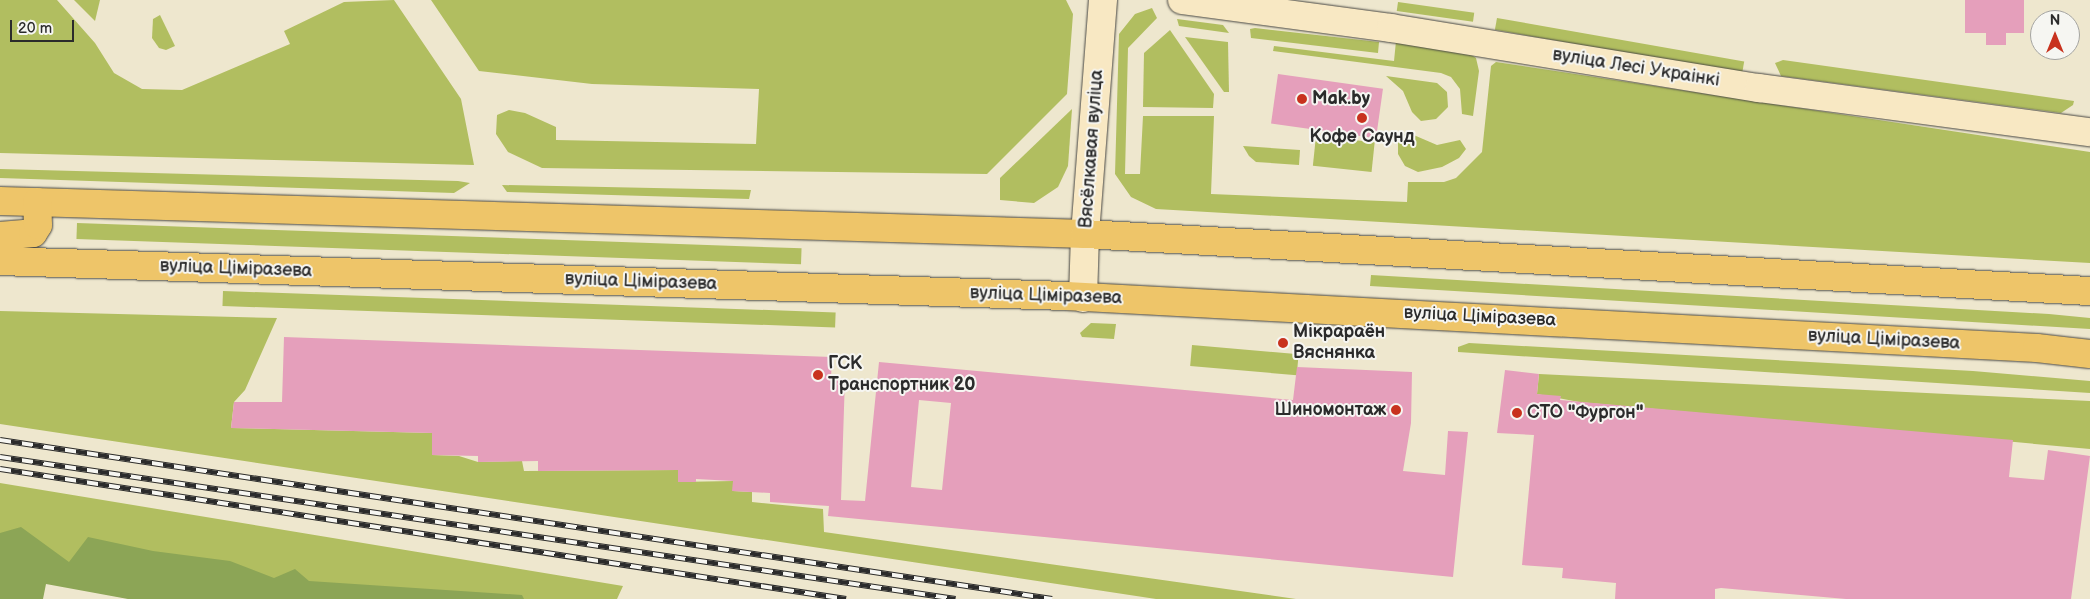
<!DOCTYPE html>
<meta charset="utf-8">
<style>
body{margin:0}
#map{position:relative;width:2090px;height:599px;overflow:hidden;background:#eee7ce;font-family:"Balsamiq Sans",sans-serif}
div>[style]{position:absolute}
[style*='--x']{left:calc(var(--x)*1px);top:calc(var(--y)*1px);width:calc(var(--w)*1px);rotate:calc(var(--a)*1deg)}
.green>*{inset:0;background:#b1be60;transform-origin:0 0}
.forest>*{inset:0;background:#8ca556}
.building>*{inset:0;background:#e59fbb;transform-origin:0 0}
.roads{filter:drop-shadow(0 0 1px #484743) drop-shadow(0 0 1px #484743)}
.secondary>*{height:28px;margin:-14px;padding:0 14px;transform-origin:14px;border-radius:14px;background:#f8e8c3}
.primary>*{height:28px;margin:-14px;padding:0 14px;transform-origin:14px;border-radius:14px;background:#eec569}
.rail>*{height:5.5px;margin-top:-2.75px;transform-origin:0;background:repeating-linear-gradient(90deg,#f6f6f2 0 11px,#2b2b2b 0 22px);box-sizing:border-box;border-block:1px solid #2b2b2b}
.dots>*{width:14px;height:14px;translate:-50% -50%;box-sizing:border-box;border:2px solid #f6f6f2;border-radius:50%}
span{translate:-50% -50%;white-space:nowrap;text-align:center;line-height:1.15;-webkit-text-stroke:4px #f6f6f2;paint-order:stroke}
.street-label{font-size:18px;color:#2b2b2b}
.poi-label{font-size:18px;color:#2b2b2b;font-weight:700}
.left{translate:0 -50%;text-align:left}
.right{translate:-100% -50%;text-align:right}
.north{position:absolute;left:2030px;top:10px;width:50px;height:50px;box-sizing:border-box;background:#f6f6f2;border:1px solid #a5a5a2;border-radius:50%;rotate:0deg;font-size:14px;font-weight:700;line-height:20px;text-align:center;color:#2b2b2b}
.north::after{content:'';display:block;margin:auto;width:18px;height:22px;background:#c8321e;clip-path:polygon(50% 0,100% 100%,50% 72%,0 100%)}
.scale{position:absolute;left:10px;top:20px;width:64px;height:22px;box-sizing:border-box;border:2px solid #2b2b2b;border-top:0;padding-left:6px;font-size:15px;line-height:18px;white-space:nowrap;color:#2b2b2b;-webkit-text-stroke:4px #f6f6f2;paint-order:stroke}
</style>
<div id="map">
<div class="green">
<div style="clip-path:polygon(0 0,57px 0,95px 43px,114px 73px,142px 89px,182px 90px,290px 44px,284px 31px,344px 2px,394px 0,461px 99px,474px 165px,0 153px)"></div>
<div style="clip-path:polygon(74px 0,100px 0,95px 21px)"></div>
<div style="clip-path:polygon(431px 0,1066px 0,1073px 14px,1067px 94px,987px 174px,542px 168px,508px 152px,496px 134px,497px 115px,509px 110px,525px 113px,556px 127px,556px 140px,756px 144px,759px 89px,592px 84px,479px 71px)"></div>
<div style="left:1398px;top:2px;width:77px;height:9px;rotate:8deg"></div>
<div style="clip-path:polygon(1152px 8px,1157px 18px,1128px 48px,1125px 174px,1140px 174px,1143px 116px,1214px 116px,1211px 194px,1407px 202px,1408px 182px,1444px 182px,1456px 178px,1482px 152px,1491px 66px,1496px 62px,2090px 152px,2090px 263px,1156px 209px,1131px 197px,1115px 174px,1119px 34px,1135px 14px)"></div>
<div style="clip-path:polygon(160px 15px,175px 46px,166px 50px,159px 48px,152px 38px,153px 19px)"></div>
<div style="left:1497px;top:18px;width:251px;height:12px;rotate:10deg"></div>
<div style="clip-path:polygon(1177px 19px,1223px 25px,1229px 33px,1179px 26px)"></div>
<div style="clip-path:polygon(1255px 28px,1379px 42px,1378px 53px,1251px 38px,1250px 29px)"></div>
<div style="clip-path:polygon(1170px 30px,1214px 94px,1213px 108px,1143px 107px,1144px 53px)"></div>
<div style="clip-path:polygon(1185px 37px,1228px 42px,1229px 92px,1224px 92px)"></div>
<div style="clip-path:polygon(1396px 41px,1470px 54px,1476px 58px,1479px 71px,1473px 116px,1462px 114px,1460px 89px,1451px 77px,1441px 73px,1273px 51px,1274px 46px,1394px 61px)"></div>
<div style="clip-path:polygon(1783px 60px,2074px 101px,2073px 105px,2061px 113px,1781px 76px,1775px 63px)"></div>
<div style="clip-path:polygon(1386px 76px,1437px 83px,1447px 92px,1448px 107px,1436px 119px,1421px 121px,1412px 112px,1403px 91px)"></div>
<div style="clip-path:polygon(1072px 109px,1068px 166px,1058px 187px,1034px 203px,1000px 200px,1000px 178px)"></div>
<div style="clip-path:polygon(1409px 133px,1437px 145px,1460px 140px,1466px 149px,1459px 158px,1442px 167px,1418px 172px,1405px 166px,1398px 154px,1398px 143px,1402px 135px)"></div>
<div style="left:1316px;top:136px;width:59px;height:30px;rotate:6deg"></div>
<div style="clip-path:polygon(1243px 146px,1300px 150px,1299px 165px,1256px 162px,1249px 156px)"></div>
<div style="clip-path:polygon(0 169px,458px 181px,470px 183px,454px 193px,0 178px)"></div>
<div style="clip-path:polygon(502px 185px,751px 190px,749px 199px,507px 192px)"></div>
<div style="left:77px;top:223px;width:725px;height:16px;rotate:2deg"></div>
<div style="clip-path:polygon(1371px 275px,2049px 314px,2090px 318px,2090px 329px,1370px 286px)"></div>
<div style="left:223px;top:291px;width:613px;height:15px;rotate:2deg"></div>
<div style="clip-path:polygon(0 311px,277px 318px,245px 390px,234px 402px,231px 428px,432px 433px,432px 455px,459px 456px,478px 462px,522px 461px,524px 471px,678px 470px,678px 482px,733px 481px,733px 491px,752px 492px,752px 502px,823px 509px,824px 532px,1296px 599px,1156px 599px,0 424px)"></div>
<div style="clip-path:polygon(1091px 323px,1116px 324px,1114px 339px,1082px 337px,1080px 333px)"></div>
<div style="clip-path:polygon(1469px 343px,1973px 371px,2090px 381px,2090px 393px,1458px 352px,1458px 347px)"></div>
<div style="left:1192px;top:345px;width:107px;height:21px;rotate:5deg"></div>
<div style="clip-path:polygon(1539px 374px,2090px 401px,2090px 449px,1579px 402px,1537px 394px)"></div>
<div style="clip-path:polygon(0 483px,623px 586px,617px 599px,131px 599px,46px 583px,0 599px)"></div>
</div>
<div class="forest">
<div style="clip-path:polygon(21px 527px,69px 562px,88px 537px,153px 551px,230px 561px,274px 578px,295px 569px,309px 581px,522px 595px,524px 599px,128px 599px,46px 584px,43px 599px,0 599px,0 533px)"></div>
</div>
<div class="building">
<div style="clip-path:polygon(1965px 0,2024px 0,2024px 33px,2006px 33px,2006px 45px,1986px 45px,1986px 33px,1965px 33px)"></div>
<div style="left:1278px;top:74px;width:106px;height:50px;rotate:8deg"></div>
<div style="clip-path:polygon(evenodd,284px 337px,832px 357px,831px 378px,845px 378px,841px 500px,865px 501px,879px 362px,1293px 400px,1297px 367px,1412px 372px,1411px 423px,1403px 471px,1445px 475px,1448px 431px,1468px 432px,1453px 577px,828px 516px,829px 506px,770px 502px,770px 493px,732px 491px,733px 481px,696px 479px,696px 482px,678px 482px,678px 470px,538px 471px,538px 461px,478px 462px,478px 456px,432px 455px,432px 433px,231px 428px,234px 402px,282px 402px,284px 337px,919px 400px,951px 403px,942px 490px,911px 487px,919px 400px)"></div>
<div style="clip-path:polygon(1505px 370px,1539px 374px,1537px 394px,1561px 396px,1560px 400px,2013px 440px,2009px 477px,2044px 480px,2048px 450px,2090px 456px,2071px 599px,1846px 599px,1721px 588px,1715px 589px,1715px 599px,1615px 599px,1616px 583px,1562px 578px,1563px 568px,1522px 565px,1534px 435px,1497px 433px)"></div>
</div>
<div class="roads">
<div class="secondary">
<div style="--x:1182;--y:0;--w:211;--a:7.6"></div>
<div style="--x:1391;--y:28;--w:373;--a:9.3"></div>
<div style="--x:1759;--y:88;--w:334;--a:7.6"></div>
<div style="--x:1083;--y:298;--w:64;--a:-88.2"></div>
<div style="--x:1085;--y:234;--w:235;--a:-85.6"></div>
</div>
<div class="primary">
<div style="--x:0;--y:201;--w:1086;--a:1.74"></div>
<div style="--x:1085;--y:234;--w:1007;--a:3.25"></div>
<div style="--x:0;--y:236;--w:33;--a:-5"></div>
<div style="--x:33;--y:233;--w:9;--a:-58"></div>
<div style="--x:38;--y:225;--w:23;--a:-92"></div>
<div style="--x:0;--y:261;--w:1067;--a:1.88"></div>
<div style="--x:1066;--y:296;--w:972;--a:3.07"></div>
<div style="--x:2037;--y:348;--w:53;--a:6.5"></div>
</div>
</div>
<div class="rail">
<div style="--x:0;--y:440;--w:1064;--a:8.59"></div>
<div style="--x:0;--y:457;--w:966;--a:8.45"></div>
<div style="--x:0;--y:469;--w:856;--a:8.74"></div>
</div>
<div class="dots">
<div style="left:1302px;top:99px;background:#c8321e"></div>
<div style="left:1362px;top:118px;background:#c8321e"></div>
<div style="left:1283px;top:343px;background:#c8321e"></div>
<div style="left:818px;top:375px;background:#c8321e"></div>
<div style="left:1396px;top:410px;background:#c8321e"></div>
<div style="left:1517px;top:413px;background:#c8321e"></div>
</div>
<div class="street-label">
<span style="left:1636px;top:68px;rotate:9deg">вуліца Лесі Украінкі</span>
<span style="left:1092px;top:149px;rotate:-86deg">Вясёлкавая вуліца</span>
<span style="left:236px;top:269px;rotate:2deg">вуліца Ціміразева</span>
<span style="left:641px;top:282px;rotate:2deg">вуліца Ціміразева</span>
<span style="left:1046px;top:296px;rotate:2deg">вуліца Ціміразева</span>
<span style="left:1480px;top:317px;rotate:3deg">вуліца Ціміразева</span>
<span style="left:1884px;top:340px;rotate:3deg">вуліца Ціміразева</span>
</div>
<div class="poi-label">
<span class="left" style="left:1312px;top:99px">Mak.by</span>
<span style="left:1362px;top:137px">Кофе Саунд</span>
<span class="left" style="left:1293px;top:343px">Мікрараён<br>Вяснянка</span>
<span class="left" style="left:828px;top:375px">ГСК<br>Транспортник 20</span>
<span class="right" style="left:1386px;top:410px">Шиномонтаж</span>
<span class="left" style="left:1527px;top:413px">СТО "Фургон"</span>
</div>
<div class="north">N</div>
<div class="scale">20 m</div>
</div>
